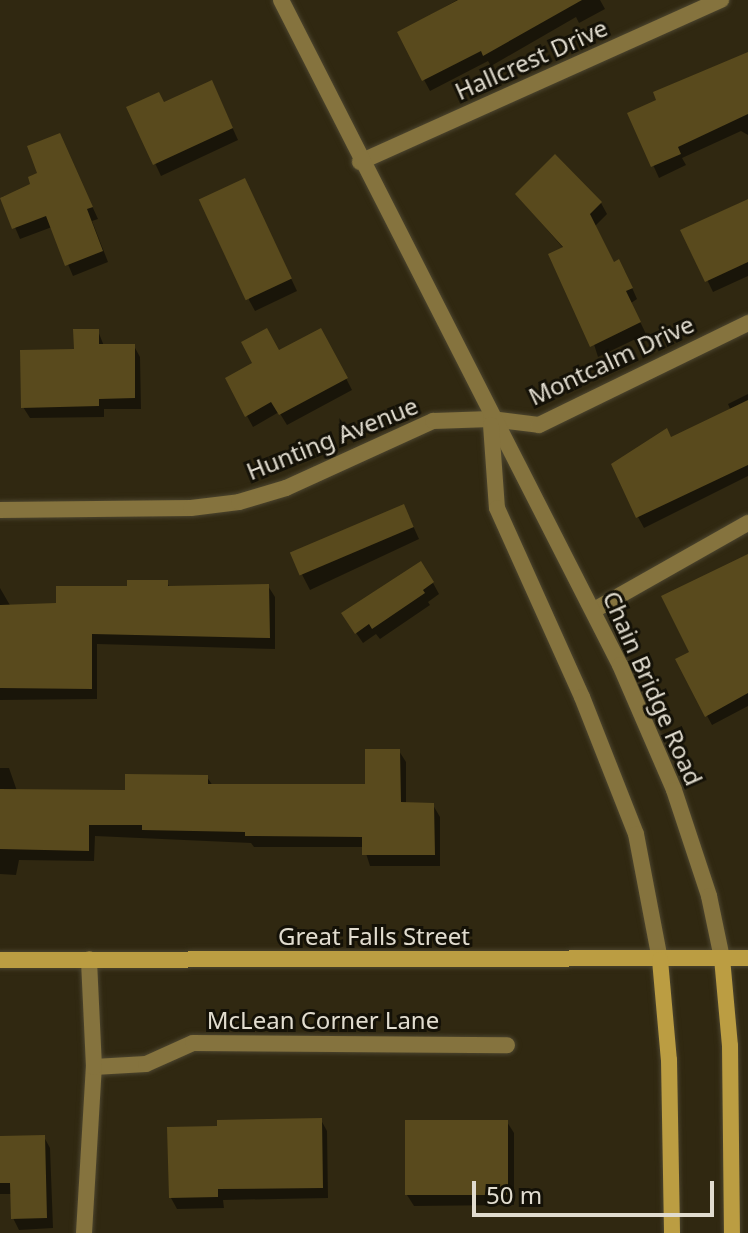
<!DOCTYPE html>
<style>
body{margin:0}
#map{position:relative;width:748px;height:1233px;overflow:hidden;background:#302811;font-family:"Noto Sans",sans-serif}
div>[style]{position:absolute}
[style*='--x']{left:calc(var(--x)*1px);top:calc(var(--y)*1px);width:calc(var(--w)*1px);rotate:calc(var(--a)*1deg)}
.shadow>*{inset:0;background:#0007}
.building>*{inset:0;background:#594a1d;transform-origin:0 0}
.roads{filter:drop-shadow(0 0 2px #4c452f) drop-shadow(0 0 2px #4c452f)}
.minor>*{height:16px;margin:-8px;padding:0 8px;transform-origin:8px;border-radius:8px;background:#85733e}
.tertiary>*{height:16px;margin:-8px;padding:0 8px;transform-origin:8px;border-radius:8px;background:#85733e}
.secondary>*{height:16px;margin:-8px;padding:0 8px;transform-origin:8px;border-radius:8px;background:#bb9d42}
span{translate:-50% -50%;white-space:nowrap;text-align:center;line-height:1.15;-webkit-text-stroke:6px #141107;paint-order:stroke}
.street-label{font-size:24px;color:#e1dccf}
.scale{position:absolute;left:472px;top:1181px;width:242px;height:36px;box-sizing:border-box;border:4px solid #e1dccf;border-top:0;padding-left:10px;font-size:24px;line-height:28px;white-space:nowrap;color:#e1dccf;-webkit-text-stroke:6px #141107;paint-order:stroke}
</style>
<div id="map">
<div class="shadow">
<div style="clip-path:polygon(457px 0,600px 0,605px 9px,579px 23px,576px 17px,491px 66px,488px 61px,430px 91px,399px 33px)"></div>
<div style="clip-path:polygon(748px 54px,748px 135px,741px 131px,682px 158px,686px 165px,659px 178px,630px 114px)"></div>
<div style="clip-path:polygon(217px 94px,238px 140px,161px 176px,129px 108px)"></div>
<div style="clip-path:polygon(65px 147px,98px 219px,92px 221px,108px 262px,73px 276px,52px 227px,20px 239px,2px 197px,33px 185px)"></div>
<div style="clip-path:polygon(250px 192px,297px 291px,255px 311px,249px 300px)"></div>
<div style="clip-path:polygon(517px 195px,601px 203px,607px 214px,595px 226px,614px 264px,625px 272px,637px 299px,631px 303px,646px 334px,598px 357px,564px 249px)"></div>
<div style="clip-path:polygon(748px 199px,748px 276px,713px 292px,683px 230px)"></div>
<div style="clip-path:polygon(98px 331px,104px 346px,134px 346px,140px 357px,141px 409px,104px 409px,104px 417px,30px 418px,23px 407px)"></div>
<div style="clip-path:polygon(327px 341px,352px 390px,287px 425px,279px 412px,253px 427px,227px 379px,279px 352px)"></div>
<div style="clip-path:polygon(748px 394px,748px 476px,644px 528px,638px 517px,671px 439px,731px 411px,728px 404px)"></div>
<div style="clip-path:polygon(409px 517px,419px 539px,310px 590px,293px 557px)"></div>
<div style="clip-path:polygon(748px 556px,748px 706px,712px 725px,677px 660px,692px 652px)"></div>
<div style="clip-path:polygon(167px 582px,170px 588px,268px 586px,275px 597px,275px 649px,97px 644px,97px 699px,0 700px,0 588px,11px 607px,58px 604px)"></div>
<div style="clip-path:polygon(433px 583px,439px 594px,428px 602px,430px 605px,380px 639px,376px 634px,363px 643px,350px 624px)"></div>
<div style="clip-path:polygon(399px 751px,406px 762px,406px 805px,433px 805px,440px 817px,440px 866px,370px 866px,364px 847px,254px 847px,251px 843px,95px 836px,94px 861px,19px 860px,16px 875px,0 874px,0 768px,9px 768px,17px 791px,127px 792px,207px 777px,213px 786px,367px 786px)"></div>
<div style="clip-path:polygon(321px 1120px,327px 1131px,328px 1198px,223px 1200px,224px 1208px,177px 1209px,171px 1198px)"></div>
<div style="clip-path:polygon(507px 1122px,514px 1133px,514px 1205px,414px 1206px,407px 1195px)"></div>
<div style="clip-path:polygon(44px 1137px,50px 1148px,53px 1228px,19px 1230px,13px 1218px,12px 1194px,0 1194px,0 1138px)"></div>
</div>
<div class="building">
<div style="clip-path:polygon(458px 0,582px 0,483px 56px,481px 51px,422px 81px,397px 32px)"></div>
<div style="clip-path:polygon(748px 52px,748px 114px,678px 147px,681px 154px,651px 167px,627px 113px,656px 100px,653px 92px)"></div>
<div style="clip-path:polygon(212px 80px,233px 128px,153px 165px,126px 107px,159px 92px,164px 102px)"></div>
<div style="clip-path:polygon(60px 133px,93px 207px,87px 209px,103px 251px,65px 266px,46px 216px,12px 229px,0 198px,30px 184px,28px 177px,37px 173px,27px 146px)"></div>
<div style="clip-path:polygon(555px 154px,602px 202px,590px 214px,614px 262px,619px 259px,633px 288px,626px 291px,641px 322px,590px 347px,548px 254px,563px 247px,515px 194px)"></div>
<div style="left:245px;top:178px;width:111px;height:51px;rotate:65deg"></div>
<div style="clip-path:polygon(748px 199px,748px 262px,705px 282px,680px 230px)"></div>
<div style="clip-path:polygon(267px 328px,279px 350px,321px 328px,348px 378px,279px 415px,271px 402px,245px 417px,225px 378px,252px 363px,241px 342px)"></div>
<div style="clip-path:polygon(73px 329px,99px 329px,99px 344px,135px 344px,135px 398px,99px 399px,99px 406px,21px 408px,20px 350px,74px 349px)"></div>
<div style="clip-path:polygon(748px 400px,748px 465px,636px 518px,611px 464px,667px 428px,671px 437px)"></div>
<div style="left:404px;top:504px;width:25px;height:124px;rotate:67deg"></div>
<div style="clip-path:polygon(748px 554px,748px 693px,705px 717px,675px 659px,689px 652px,661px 596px)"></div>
<div style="clip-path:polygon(421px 561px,434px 582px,423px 590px,425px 593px,372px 629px,369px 624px,355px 634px,341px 613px)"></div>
<div style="clip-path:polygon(127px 580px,168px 580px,168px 586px,269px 584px,270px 638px,92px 634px,92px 689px,0 688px,0 605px,56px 603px,56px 586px,127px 586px)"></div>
<div style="clip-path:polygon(365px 749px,400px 749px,401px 802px,434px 803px,435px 855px,362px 855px,362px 837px,245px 836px,245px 832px,142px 830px,142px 825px,89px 825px,89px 851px,0 849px,0 789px,125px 790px,125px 774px,208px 775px,208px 784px,365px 784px)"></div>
<div style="clip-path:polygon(322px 1118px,323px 1188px,218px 1189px,218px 1197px,169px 1198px,167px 1127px,217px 1126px,217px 1120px)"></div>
<div style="left:405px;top:1120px;width:103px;height:75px"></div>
<div style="clip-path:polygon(45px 1135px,47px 1218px,11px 1219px,10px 1183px,0 1183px,0 1136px)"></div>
</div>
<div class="roads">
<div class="minor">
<div style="--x:360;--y:162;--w:396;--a:-24.2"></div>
<div style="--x:0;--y:510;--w:191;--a:-0.6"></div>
<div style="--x:191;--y:508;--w:48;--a:-7.1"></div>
<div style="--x:239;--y:502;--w:49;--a:-16.6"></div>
<div style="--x:286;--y:488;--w:162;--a:-24.5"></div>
<div style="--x:433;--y:421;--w:58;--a:-2"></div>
<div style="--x:491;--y:419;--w:48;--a:7.1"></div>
<div style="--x:539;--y:425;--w:233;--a:-26"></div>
<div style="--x:594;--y:610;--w:177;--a:-29.5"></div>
<div style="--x:94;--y:1067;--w:52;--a:-3.3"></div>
<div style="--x:146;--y:1064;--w:51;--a:-24.1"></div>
<div style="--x:193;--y:1043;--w:314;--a:0.4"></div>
<div style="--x:84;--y:1233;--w:166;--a:-86.6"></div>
<div style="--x:94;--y:1067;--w:108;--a:-92.7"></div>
</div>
<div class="tertiary">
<div style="--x:281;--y:0;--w:746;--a:62.99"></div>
<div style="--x:620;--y:665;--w:136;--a:66.6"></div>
<div style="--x:674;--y:790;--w:112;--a:71.7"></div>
<div style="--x:709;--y:896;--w:63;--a:78.2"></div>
<div style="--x:491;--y:425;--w:83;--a:85.9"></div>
<div style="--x:497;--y:508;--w:207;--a:65.8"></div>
<div style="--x:582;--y:697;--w:147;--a:68.5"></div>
<div style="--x:636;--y:834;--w:128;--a:79.2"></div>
</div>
<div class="secondary">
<div style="--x:722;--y:958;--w:88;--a:84.8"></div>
<div style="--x:730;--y:1046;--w:187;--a:89.4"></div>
<div style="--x:0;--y:960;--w:748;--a:-0.15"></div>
<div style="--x:660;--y:960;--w:100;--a:84.9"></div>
<div style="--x:669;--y:1060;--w:173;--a:89"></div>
</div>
</div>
<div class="street-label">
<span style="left:531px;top:59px;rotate:-24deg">Hallcrest Drive</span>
<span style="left:611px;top:360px;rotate:-25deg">Montcalm Drive</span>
<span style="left:332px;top:438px;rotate:-22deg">Hunting Avenue</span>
<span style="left:653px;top:688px;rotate:66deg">Chain Bridge Road</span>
<span style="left:374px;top:936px">Great Falls Street</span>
<span style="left:323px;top:1020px">McLean Corner Lane</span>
</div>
<div class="scale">50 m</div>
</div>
